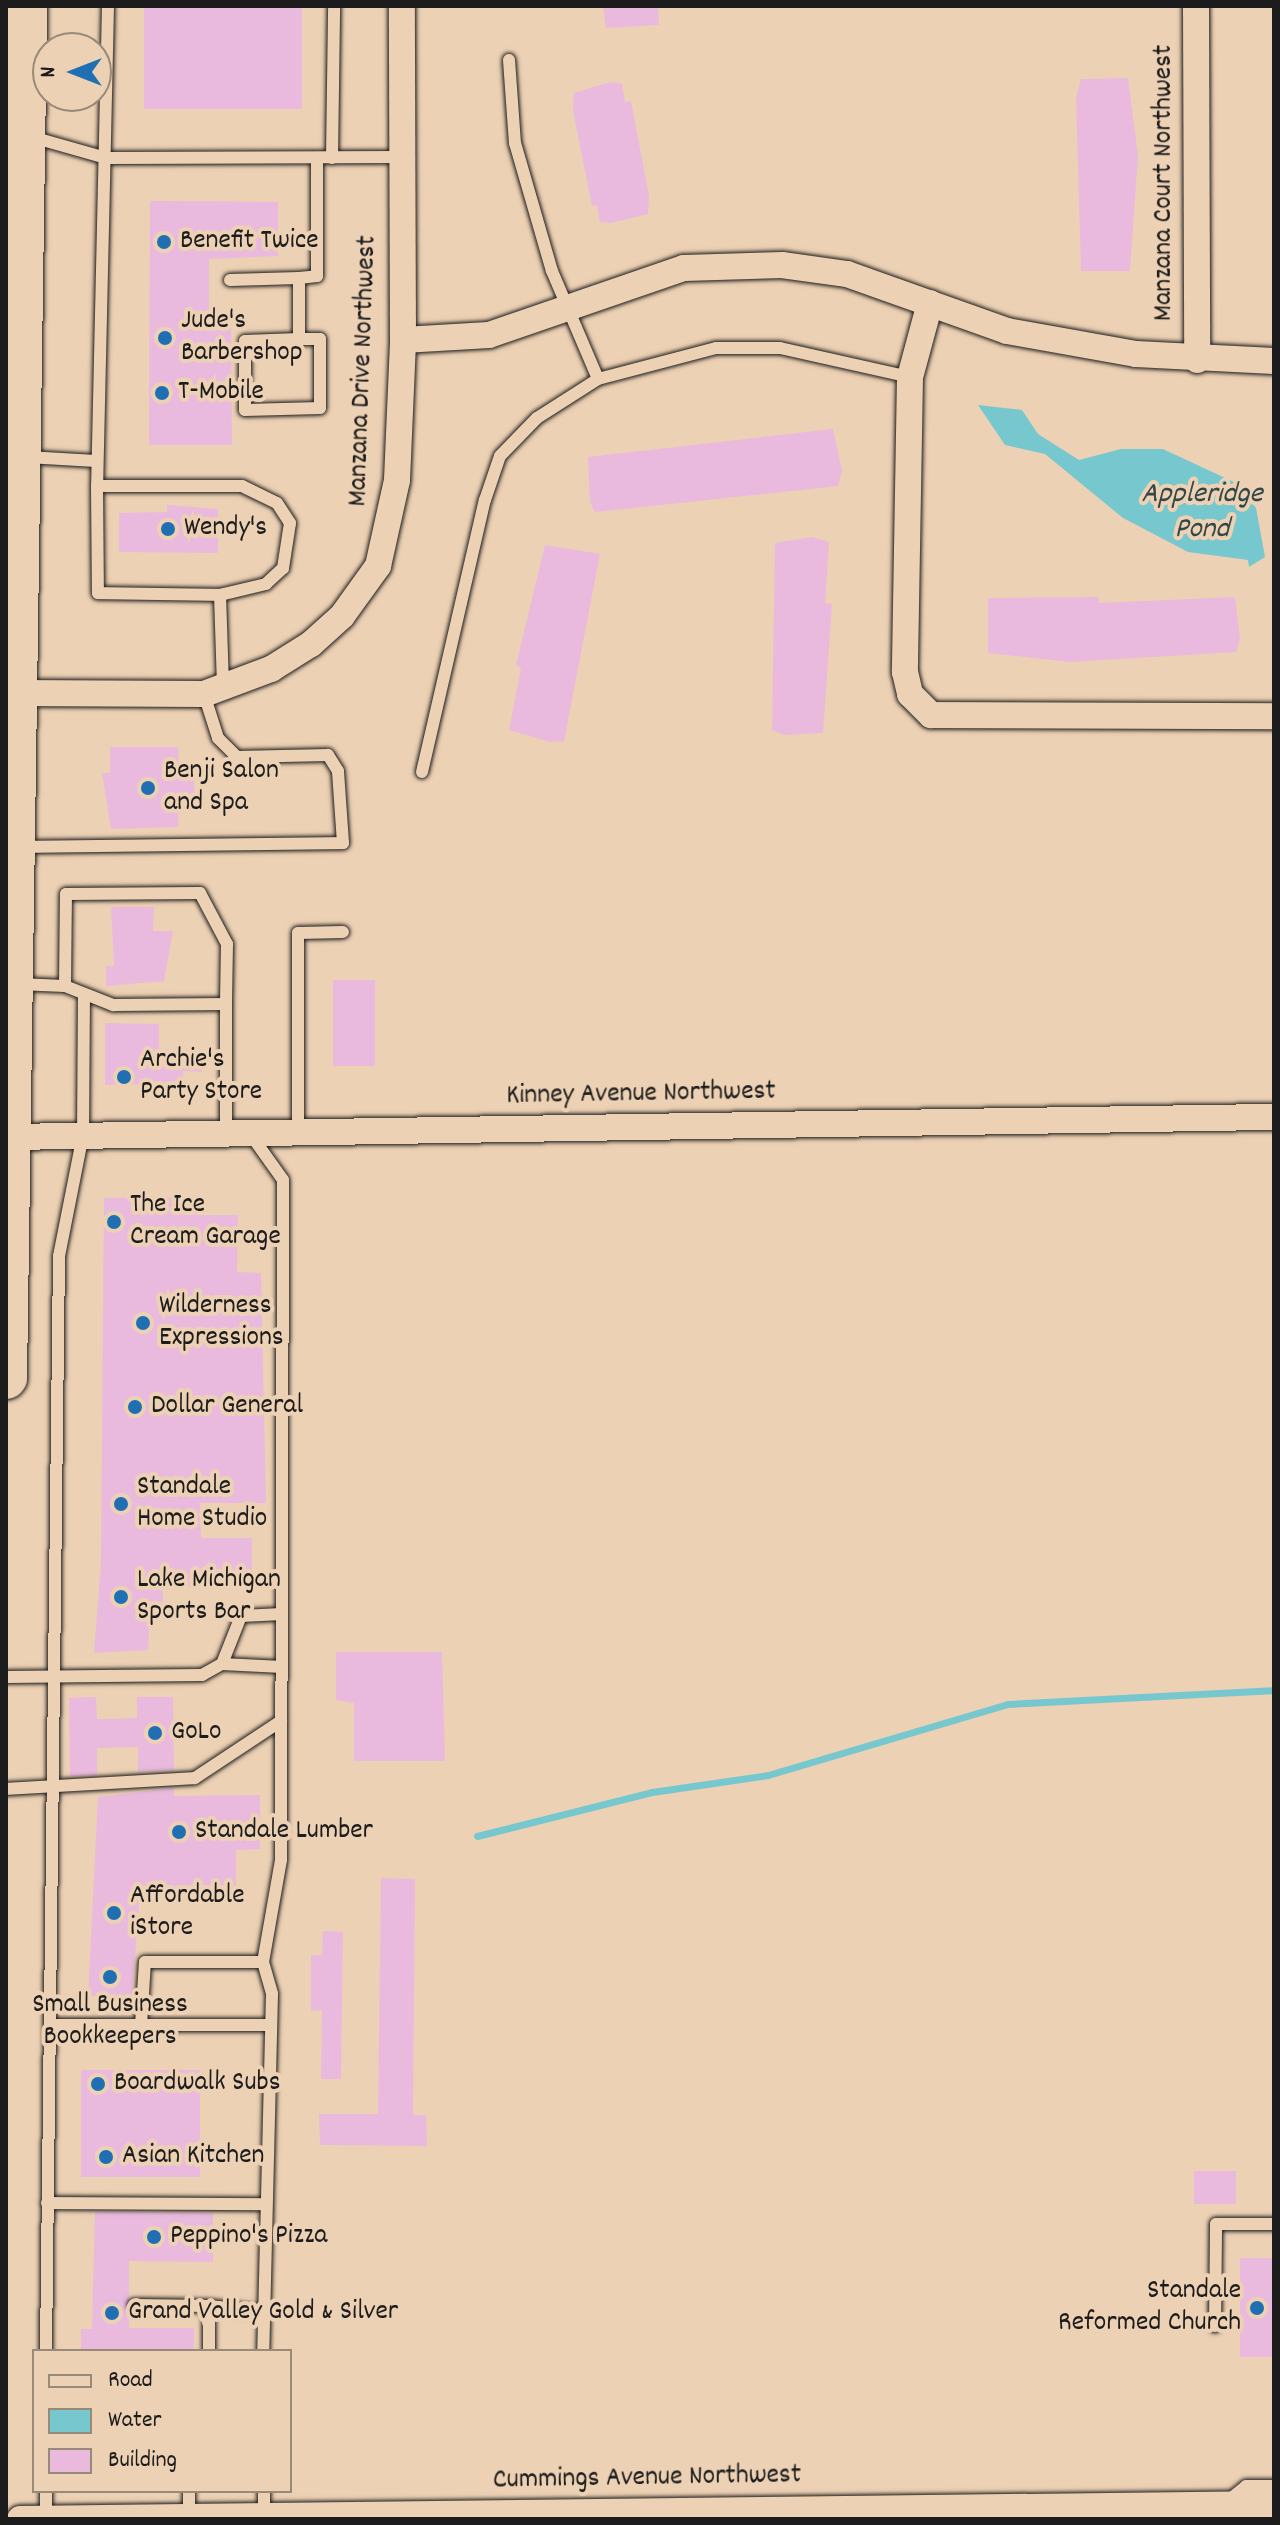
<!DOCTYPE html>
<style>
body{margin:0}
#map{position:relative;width:1280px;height:2525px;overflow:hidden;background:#edd1b4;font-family:Dekko,sans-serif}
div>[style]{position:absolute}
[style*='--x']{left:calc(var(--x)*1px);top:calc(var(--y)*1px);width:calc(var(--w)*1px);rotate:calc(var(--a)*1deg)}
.water>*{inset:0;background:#77c8ce}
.stream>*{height:7px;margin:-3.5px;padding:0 3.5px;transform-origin:3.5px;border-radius:3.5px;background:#77c8ce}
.building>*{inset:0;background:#e9badd;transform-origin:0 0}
.roads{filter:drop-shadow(0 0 2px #1c1c1c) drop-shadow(0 0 2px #1c1c1c)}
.service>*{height:12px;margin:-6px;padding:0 6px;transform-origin:6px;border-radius:6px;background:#edd1b4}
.minor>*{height:26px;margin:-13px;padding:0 13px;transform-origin:13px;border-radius:13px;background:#edd1b4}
.trunk>*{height:42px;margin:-21px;padding:0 21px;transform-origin:21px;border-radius:21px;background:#edd1b4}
.dots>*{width:22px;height:22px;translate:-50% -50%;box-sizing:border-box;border:4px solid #edd1b4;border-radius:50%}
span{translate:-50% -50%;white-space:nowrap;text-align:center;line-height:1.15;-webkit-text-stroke:8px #edd1b4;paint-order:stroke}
.street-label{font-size:28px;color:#1c1c1c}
.poi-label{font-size:28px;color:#1c1c1c}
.left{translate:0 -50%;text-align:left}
.right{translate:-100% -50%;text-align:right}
.water-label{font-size:30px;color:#334748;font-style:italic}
.frame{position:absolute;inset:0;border:8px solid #1c1c1c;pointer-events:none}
.legend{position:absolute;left:32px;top:2349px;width:260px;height:144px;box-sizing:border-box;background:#edd1b4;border:2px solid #998977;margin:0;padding:10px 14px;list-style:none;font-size:24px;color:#1c1c1c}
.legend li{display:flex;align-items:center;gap:16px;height:40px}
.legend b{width:40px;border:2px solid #998977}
.north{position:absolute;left:32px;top:32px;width:80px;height:80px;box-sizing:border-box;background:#edd1b4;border:2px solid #998977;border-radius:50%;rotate:270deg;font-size:22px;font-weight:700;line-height:32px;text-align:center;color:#1c1c1c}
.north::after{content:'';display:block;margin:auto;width:28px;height:36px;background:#1f6fb2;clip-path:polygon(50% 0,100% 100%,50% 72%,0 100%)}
</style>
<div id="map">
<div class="water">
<div style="clip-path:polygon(978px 405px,1022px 410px,1038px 434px,1079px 460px,1121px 449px,1163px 449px,1236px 483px,1256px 508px,1265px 557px,1249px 567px,1248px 560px,1188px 552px,1123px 518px,1045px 454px,1005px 445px)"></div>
</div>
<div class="stream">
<div style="--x:477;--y:1836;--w:180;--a:-14.1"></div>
<div style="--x:652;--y:1792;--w:117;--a:-8.3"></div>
<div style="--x:768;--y:1775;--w:250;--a:-16.5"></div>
<div style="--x:1008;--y:1704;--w:266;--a:-3"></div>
</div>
<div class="building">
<div style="left:144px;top:6px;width:158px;height:103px"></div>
<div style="clip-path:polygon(603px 6px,658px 6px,659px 25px,606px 28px)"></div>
<div style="clip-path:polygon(1128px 78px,1138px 156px,1130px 271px,1081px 271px,1076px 98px,1081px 79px)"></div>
<div style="clip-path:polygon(610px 82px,622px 84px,625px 102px,631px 101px,649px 196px,648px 214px,611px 223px,600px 222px,597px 205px,592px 206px,573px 111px,574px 93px)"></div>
<div style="clip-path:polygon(150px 201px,278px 202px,278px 256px,209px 259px,209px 312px,231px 311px,232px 445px,149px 445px)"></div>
<div style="clip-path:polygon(833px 429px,842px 471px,838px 486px,595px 512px,590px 502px,588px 457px)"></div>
<div style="clip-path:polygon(167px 505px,218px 509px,218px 553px,119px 552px,119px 513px,167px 512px)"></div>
<div style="clip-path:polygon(812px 537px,829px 542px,825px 603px,832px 604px,823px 733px,784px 735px,772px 730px,775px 543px)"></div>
<div style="clip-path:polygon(545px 545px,600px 554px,564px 741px,550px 742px,509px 730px,521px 668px,516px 665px)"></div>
<div style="clip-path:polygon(1099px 597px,1099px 603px,1235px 597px,1240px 639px,1236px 652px,1070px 662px,988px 653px,988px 598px)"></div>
<div style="clip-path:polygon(110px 747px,178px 747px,179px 771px,194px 771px,195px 804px,179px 804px,178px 827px,111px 829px,102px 773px,110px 773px)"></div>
<div style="clip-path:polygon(111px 907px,154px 907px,153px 931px,173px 931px,164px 981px,106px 986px,106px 966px,114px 966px)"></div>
<div style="left:333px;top:980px;width:42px;height:86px"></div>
<div style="clip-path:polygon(105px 1023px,159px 1024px,159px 1049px,202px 1050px,202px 1072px,183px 1071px,183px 1084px,105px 1085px)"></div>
<div style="clip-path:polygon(200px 1197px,202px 1215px,238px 1215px,237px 1272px,261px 1273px,266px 1503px,200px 1503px,201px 1538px,252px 1538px,252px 1586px,163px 1587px,163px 1602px,151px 1602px,148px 1650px,94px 1653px,101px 1562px,104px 1198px)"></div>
<div style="clip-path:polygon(336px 1652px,442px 1652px,445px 1761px,354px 1761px,354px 1703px,336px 1700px)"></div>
<div style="clip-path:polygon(96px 1697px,97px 1719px,137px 1718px,137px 1697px,173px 1697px,174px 1770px,138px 1772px,138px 1747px,97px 1748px,97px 1775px,70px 1776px,69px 1698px)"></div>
<div style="clip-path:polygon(174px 1788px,174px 1796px,260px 1795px,260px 1849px,236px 1850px,236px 1886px,140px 1892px,132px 1996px,88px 1996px,98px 1797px)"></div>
<div style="clip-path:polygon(381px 1878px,415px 1879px,413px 2115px,426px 2115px,427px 2146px,320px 2145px,319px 2114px,378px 2114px)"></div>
<div style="clip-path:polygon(323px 1931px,343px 1932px,341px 2079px,321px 2079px,322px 2010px,311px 2011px,311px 1955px,322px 1955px)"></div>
<div style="left:81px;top:2070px;width:119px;height:107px"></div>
<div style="left:1194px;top:2171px;width:42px;height:33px"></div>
<div style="clip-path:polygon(95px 2212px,213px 2213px,213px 2262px,129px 2261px,129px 2328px,194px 2328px,194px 2351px,81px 2351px,81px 2329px,92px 2329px)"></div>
<div style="left:1274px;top:2258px;width:99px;height:34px;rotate:90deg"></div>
</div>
<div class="roads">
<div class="service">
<div style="--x:108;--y:6;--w:480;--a:91.3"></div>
<div style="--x:97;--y:486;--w:145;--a:0"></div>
<div style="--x:242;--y:486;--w:39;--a:26"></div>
<div style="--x:277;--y:503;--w:24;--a:57"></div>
<div style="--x:290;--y:523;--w:46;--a:98.8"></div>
<div style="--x:283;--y:568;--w:23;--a:137"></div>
<div style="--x:266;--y:584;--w:47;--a:166.6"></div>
<div style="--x:220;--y:595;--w:92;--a:88.1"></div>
<div style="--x:509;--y:60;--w:83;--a:85.9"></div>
<div style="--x:515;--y:143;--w:133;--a:73.9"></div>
<div style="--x:552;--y:271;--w:117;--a:66.9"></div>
<div style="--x:32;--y:137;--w:77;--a:15.8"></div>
<div style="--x:106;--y:158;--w:296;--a:-0.2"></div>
<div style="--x:332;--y:158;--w:152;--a:-89.2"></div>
<div style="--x:230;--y:280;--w:69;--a:-1.7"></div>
<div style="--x:299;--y:339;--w:54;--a:177.9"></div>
<div style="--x:245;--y:341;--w:69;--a:90"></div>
<div style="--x:245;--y:410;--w:75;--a:-1.5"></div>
<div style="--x:320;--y:408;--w:69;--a:-90"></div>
<div style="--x:320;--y:339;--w:21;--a:180"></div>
<div style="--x:299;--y:339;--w:61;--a:-90"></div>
<div style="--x:299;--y:278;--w:18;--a:-6"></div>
<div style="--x:317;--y:276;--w:118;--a:-90"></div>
<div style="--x:27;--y:457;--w:69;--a:3.3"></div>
<div style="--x:97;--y:486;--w:107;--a:89.5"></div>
<div style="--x:98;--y:593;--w:122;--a:0.9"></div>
<div style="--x:422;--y:772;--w:279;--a:-77"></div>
<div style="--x:485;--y:500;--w:46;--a:-71.2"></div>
<div style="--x:500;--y:456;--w:53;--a:-45.8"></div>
<div style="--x:537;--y:418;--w:72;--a:-32.6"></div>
<div style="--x:598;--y:379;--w:122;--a:-14.7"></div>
<div style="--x:716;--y:348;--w:64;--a:0"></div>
<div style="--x:780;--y:348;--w:133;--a:12.6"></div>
<div style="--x:21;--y:847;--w:322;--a:-0.7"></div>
<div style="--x:343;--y:843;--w:72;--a:-94"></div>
<div style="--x:338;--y:771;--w:19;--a:-122"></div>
<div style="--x:328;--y:755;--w:91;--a:178.7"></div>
<div style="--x:237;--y:757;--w:27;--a:-135"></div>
<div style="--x:218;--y:738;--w:46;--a:-107.7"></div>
<div style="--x:18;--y:984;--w:47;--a:2.4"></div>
<div style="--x:65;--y:986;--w:52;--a:21.6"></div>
<div style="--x:113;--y:1005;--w:113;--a:-0.5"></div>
<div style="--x:226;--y:1004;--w:129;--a:90"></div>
<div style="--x:65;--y:986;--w:92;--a:-89.4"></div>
<div style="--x:66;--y:894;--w:134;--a:-0.4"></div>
<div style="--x:200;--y:893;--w:58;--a:62.1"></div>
<div style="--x:227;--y:944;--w:60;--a:91"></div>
<div style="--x:298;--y:1132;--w:199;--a:-90"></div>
<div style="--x:298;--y:933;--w:45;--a:-1.3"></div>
<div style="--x:251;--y:1135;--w:55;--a:54.6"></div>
<div style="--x:283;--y:1180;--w:680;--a:90.17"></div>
<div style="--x:281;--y:1860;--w:104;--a:100"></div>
<div style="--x:263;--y:1962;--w:33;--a:74"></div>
<div style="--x:272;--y:1994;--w:357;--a:91.4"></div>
<div style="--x:222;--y:1664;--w:60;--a:2.9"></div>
<div style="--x:6;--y:1677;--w:196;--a:-0.6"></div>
<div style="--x:202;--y:1675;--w:23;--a:-29"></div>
<div style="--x:222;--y:1664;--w:52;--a:-68.4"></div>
<div style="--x:241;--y:1616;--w:41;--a:-2.8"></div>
<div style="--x:6;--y:1789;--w:189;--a:-3.3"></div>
<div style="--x:195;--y:1778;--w:103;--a:-33.5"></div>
<div style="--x:50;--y:2025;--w:221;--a:0"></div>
<div style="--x:141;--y:2025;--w:63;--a:-86.4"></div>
<div style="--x:145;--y:1962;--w:118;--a:0"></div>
<div style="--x:47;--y:2203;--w:219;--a:0.3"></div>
<div style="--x:134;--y:2305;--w:75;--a:0.8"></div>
<div style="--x:1215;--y:2326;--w:102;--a:-89.4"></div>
<div style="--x:1216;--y:2224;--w:58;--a:0"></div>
<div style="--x:46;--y:2351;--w:1095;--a:-89.32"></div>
<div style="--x:59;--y:1256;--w:123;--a:-78.8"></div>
<div style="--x:83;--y:1135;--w:141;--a:-89.6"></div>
<div style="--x:209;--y:2351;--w:45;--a:-90"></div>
<div style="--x:209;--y:2306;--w:55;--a:6.2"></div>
<div style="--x:264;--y:2491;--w:25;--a:90"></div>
<div style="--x:1229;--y:2500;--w:22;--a:-39"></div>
<div style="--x:1246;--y:2486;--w:28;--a:0"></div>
<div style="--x:189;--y:2516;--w:25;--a:-90"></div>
<div style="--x:46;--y:2519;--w:28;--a:-90"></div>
</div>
<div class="minor">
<div style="--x:1196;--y:6;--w:354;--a:89.8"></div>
<div style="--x:930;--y:303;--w:77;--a:105.1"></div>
<div style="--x:910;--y:377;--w:295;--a:91"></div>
<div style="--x:905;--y:672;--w:23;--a:77"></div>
<div style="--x:910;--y:694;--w:30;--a:45"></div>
<div style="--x:931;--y:715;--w:343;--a:0.2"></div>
<div style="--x:403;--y:340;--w:86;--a:-3.3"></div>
<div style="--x:489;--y:335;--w:206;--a:-19"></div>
<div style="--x:684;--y:268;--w:98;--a:-1.8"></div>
<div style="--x:782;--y:265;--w:66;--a:7.9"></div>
<div style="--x:847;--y:274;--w:170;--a:19.6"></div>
<div style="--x:1007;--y:331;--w:131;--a:10.1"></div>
<div style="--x:1136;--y:354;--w:138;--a:2.9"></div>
<div style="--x:15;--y:693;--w:189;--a:0.3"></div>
<div style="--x:204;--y:694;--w:72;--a:-20.5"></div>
<div style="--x:271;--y:669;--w:47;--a:-32"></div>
<div style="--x:311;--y:644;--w:42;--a:-42.1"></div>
<div style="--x:342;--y:616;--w:62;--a:-54.2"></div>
<div style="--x:378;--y:566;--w:88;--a:-77.5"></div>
<div style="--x:397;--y:480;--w:140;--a:-87.5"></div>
<div style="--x:403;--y:340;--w:334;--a:-90.2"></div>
<div style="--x:9;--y:1137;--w:1265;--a:-0.91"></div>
<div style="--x:20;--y:2519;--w:1254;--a:-0.69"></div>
</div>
<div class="trunk">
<div style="--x:6;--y:1378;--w:1372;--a:-89.16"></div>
</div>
</div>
<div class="dots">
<div style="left:164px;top:242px;background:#1f6fb2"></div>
<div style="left:165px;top:338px;background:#1f6fb2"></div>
<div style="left:162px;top:393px;background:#1f6fb2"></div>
<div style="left:168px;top:529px;background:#1f6fb2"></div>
<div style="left:148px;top:788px;background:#1f6fb2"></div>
<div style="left:124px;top:1077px;background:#1f6fb2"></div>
<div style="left:114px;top:1222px;background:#1f6fb2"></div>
<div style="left:143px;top:1323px;background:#1f6fb2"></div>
<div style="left:135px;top:1407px;background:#1f6fb2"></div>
<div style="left:121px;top:1504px;background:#1f6fb2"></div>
<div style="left:121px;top:1597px;background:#1f6fb2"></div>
<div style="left:155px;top:1733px;background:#1f6fb2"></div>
<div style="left:179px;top:1832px;background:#1f6fb2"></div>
<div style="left:114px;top:1913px;background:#1f6fb2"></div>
<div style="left:110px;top:1977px;background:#1f6fb2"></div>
<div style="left:98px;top:2084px;background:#1f6fb2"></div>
<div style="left:106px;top:2157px;background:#1f6fb2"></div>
<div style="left:154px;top:2237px;background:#1f6fb2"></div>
<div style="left:1257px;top:2308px;background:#1f6fb2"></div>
<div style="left:112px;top:2313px;background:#1f6fb2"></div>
</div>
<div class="street-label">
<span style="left:1165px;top:183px;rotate:-90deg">Manzana Court Northwest</span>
<span style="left:364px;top:371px;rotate:-88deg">Manzana Drive Northwest</span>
<span style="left:641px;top:1095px;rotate:-1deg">Kinney Avenue Northwest</span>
<span style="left:647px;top:2479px;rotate:-1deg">Cummings Avenue Northwest</span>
</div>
<div class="poi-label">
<span class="left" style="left:180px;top:242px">Benefit Twice</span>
<span class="left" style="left:181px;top:338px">Jude's<br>Barbershop</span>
<span class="left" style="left:178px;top:393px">T-Mobile</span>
<span class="left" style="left:184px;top:529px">Wendy's</span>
<span class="left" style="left:164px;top:788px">Benji Salon<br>and Spa</span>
<span class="left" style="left:140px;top:1077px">Archie's<br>Party Store</span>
<span class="left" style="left:130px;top:1222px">The Ice<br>Cream Garage</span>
<span class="left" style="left:159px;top:1323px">Wilderness<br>Expressions</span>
<span class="left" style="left:151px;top:1407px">Dollar General</span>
<span class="left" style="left:137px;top:1504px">Standale<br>Home Studio</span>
<span class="left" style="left:137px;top:1597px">Lake Michigan<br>Sports Bar</span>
<span class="left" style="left:171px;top:1733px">GoLo</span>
<span class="left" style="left:195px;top:1832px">Standale Lumber</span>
<span class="left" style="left:130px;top:1913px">Affordable<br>iStore</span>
<span style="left:110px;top:2022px">Small Business<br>Bookkeepers</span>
<span class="left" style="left:114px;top:2084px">Boardwalk Subs</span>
<span class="left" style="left:122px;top:2157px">Asian Kitchen</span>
<span class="left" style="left:170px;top:2237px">Peppino's Pizza</span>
<span class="right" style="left:1241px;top:2308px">Standale<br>Reformed Church</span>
<span class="left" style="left:128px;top:2313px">Grand Valley Gold &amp; Silver</span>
</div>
<div class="water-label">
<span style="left:1202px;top:513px">Appleridge<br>Pond</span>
</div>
<div class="frame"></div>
<ul class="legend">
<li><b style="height:10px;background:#edd1b4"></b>Road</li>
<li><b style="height:22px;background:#77c8ce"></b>Water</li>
<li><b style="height:22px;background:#e9badd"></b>Building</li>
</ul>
<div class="north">N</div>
</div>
